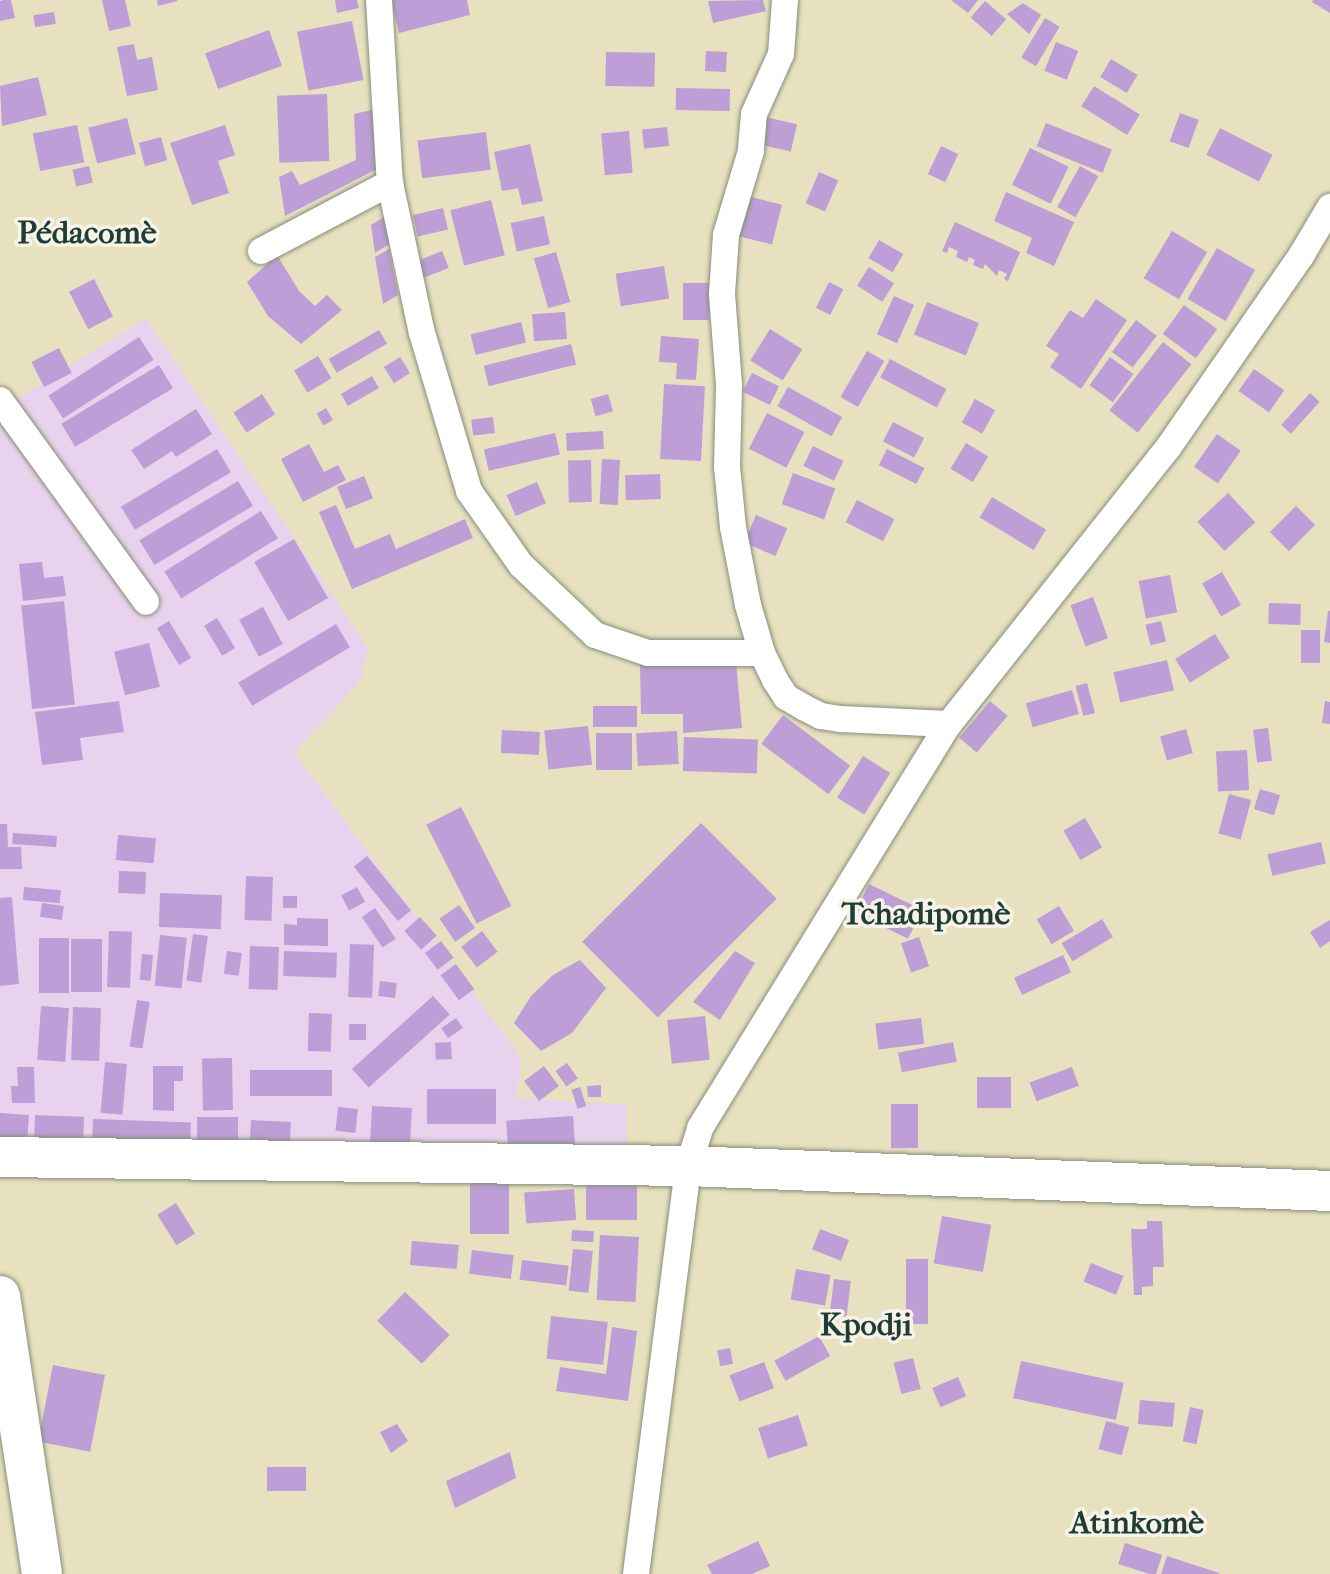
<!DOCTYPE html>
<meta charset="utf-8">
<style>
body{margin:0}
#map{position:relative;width:1330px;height:1574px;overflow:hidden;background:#e8e1bf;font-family:"IM FELL French Canon",serif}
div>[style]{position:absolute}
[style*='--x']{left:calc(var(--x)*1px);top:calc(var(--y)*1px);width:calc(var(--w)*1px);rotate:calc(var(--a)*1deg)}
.built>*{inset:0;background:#e9d2ed}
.building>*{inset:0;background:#bd9ed6;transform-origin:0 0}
.roads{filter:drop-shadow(0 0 2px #848f7a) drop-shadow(0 0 2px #848f7a)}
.street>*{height:26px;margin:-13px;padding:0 13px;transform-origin:13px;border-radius:13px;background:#fff}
.primary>*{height:40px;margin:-20px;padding:0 20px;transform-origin:20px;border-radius:20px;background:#fff}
span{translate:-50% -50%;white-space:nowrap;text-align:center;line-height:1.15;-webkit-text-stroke:7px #f7f3e8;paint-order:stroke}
.neighbourhood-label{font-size:32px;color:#1f3d34;font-weight:700}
</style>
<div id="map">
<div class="built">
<div style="clip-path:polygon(146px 318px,368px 648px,361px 680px,294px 753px,521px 1057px,517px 1098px,627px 1105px,626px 1154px,0 1146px,0 410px)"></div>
</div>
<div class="building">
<div style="clip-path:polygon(4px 0,11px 0,15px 18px,0 21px,0 1px)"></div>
<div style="clip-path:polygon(102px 0,125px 0,131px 26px,109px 31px)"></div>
<div style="clip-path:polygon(157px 0,177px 0,177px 1px,158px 6px)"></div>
<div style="clip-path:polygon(335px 0,357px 0,359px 8px,337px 13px)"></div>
<div style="clip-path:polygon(391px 0,467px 0,470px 15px,399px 33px)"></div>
<div style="clip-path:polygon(763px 0,766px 11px,713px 23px,708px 1px)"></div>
<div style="clip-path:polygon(951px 0,978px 0,968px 13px)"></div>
<div style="clip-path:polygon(1313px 0,1330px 0,1330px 13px,1312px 2px)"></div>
<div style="left:985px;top:1px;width:28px;height:22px;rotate:41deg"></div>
<div style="clip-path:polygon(1023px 3px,1041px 15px,1029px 34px,1007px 14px)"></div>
<div style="left:54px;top:12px;width:12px;height:21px;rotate:81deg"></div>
<div style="left:1045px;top:18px;width:17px;height:46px;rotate:31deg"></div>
<div style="left:352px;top:21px;width:60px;height:56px;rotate:79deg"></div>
<div style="left:269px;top:30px;width:38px;height:68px;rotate:70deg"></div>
<div style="left:1056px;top:42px;width:24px;height:31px;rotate:22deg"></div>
<div style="clip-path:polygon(134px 44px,137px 60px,152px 57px,158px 90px,127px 96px,117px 47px)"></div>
<div style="left:706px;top:51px;width:21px;height:20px;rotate:3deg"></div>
<div style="left:606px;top:52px;width:49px;height:34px;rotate:1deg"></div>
<div style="left:1111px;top:59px;width:31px;height:21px;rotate:31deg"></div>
<div style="clip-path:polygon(38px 77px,47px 115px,2px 126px,0 86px)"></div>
<div style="left:1094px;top:86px;width:54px;height:24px;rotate:32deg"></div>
<div style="left:676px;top:88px;width:54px;height:22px;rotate:1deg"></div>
<div style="left:327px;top:94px;width:67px;height:50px;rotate:88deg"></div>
<div style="clip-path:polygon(376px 109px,381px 167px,285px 216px,279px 177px,292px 171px,300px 185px,356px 160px,354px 114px)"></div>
<div style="left:1180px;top:113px;width:20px;height:30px;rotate:20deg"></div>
<div style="left:761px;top:116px;width:37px;height:28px;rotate:13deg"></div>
<div style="left:127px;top:118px;width:37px;height:40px;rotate:76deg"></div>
<div style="left:1046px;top:123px;width:71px;height:25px;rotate:22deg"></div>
<div style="left:77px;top:125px;width:38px;height:45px;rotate:79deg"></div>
<div style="clip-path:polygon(225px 125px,235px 155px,218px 161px,229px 193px,192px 205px,170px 143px)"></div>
<div style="left:667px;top:127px;width:19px;height:25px;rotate:84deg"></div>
<div style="left:1220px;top:128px;width:59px;height:30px;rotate:27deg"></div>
<div style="left:629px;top:131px;width:42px;height:28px;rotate:85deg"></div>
<div style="left:486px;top:132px;width:38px;height:69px;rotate:83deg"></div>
<div style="left:161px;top:137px;width:24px;height:23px;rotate:75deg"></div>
<div style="clip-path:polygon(530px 144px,543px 201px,522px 205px,518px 188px,502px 191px,494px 152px)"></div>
<div style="left:941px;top:146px;width:19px;height:31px;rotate:25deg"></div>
<div style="left:1030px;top:148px;width:43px;height:41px;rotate:26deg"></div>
<div style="left:89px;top:166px;width:17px;height:17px;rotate:77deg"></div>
<div style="left:1080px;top:166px;width:21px;height:47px;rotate:29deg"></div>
<div style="left:819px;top:172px;width:21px;height:34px;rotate:23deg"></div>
<div style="clip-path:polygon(1006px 192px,1074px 222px,1054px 266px,1026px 253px,1032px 238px,994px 221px)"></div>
<div style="left:747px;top:196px;width:36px;height:41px;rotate:14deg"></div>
<div style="left:491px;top:200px;width:57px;height:42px;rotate:76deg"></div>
<div style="left:443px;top:208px;width:22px;height:31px;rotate:77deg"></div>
<div style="clip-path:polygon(386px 216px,391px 243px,375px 253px,371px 225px)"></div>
<div style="left:544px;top:216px;width:29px;height:34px;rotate:78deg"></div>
<div style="clip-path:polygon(955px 222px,1020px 252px,1008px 281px,1004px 279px,1007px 274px,999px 270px,997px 276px,985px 264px,983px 269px,973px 265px,975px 260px,969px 257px,967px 262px,956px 257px,958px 251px,949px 247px,947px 253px,942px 251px)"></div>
<div style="left:1172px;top:231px;width:41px;height:55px;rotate:31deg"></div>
<div style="left:879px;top:240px;width:28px;height:21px;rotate:30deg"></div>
<div style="left:1217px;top:248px;width:44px;height:59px;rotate:30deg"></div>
<div style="clip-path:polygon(389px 249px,398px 295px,383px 304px,375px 257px)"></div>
<div style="left:442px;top:251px;width:18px;height:32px;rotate:68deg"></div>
<div style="left:556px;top:252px;width:52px;height:23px;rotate:74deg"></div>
<div style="clip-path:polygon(277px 255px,299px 291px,315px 306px,327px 295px,342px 310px,301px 344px,268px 316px,247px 282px)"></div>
<div style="left:664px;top:266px;width:33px;height:49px;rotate:81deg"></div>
<div style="left:869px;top:267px;width:30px;height:22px;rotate:33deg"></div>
<div style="left:94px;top:279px;width:42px;height:28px;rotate:63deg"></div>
<div style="left:829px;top:282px;width:16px;height:29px;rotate:27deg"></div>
<div style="left:683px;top:283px;width:26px;height:37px"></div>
<div style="left:894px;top:296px;width:22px;height:42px;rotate:24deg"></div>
<div style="clip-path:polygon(1096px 299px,1127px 320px,1081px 389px,1050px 367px,1059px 354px,1046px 346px,1070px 310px,1083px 318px)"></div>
<div style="left:927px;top:302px;width:56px;height:35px;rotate:22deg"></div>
<div style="left:1184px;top:305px;width:41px;height:36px;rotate:36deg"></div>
<div style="left:565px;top:312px;width:27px;height:33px;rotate:86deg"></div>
<div style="left:1136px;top:320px;width:26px;height:40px;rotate:37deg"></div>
<div style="left:521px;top:322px;width:21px;height:52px;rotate:76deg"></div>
<div style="left:770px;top:329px;width:38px;height:37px;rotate:32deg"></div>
<div style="left:379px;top:330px;width:16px;height:58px;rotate:60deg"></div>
<div style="clip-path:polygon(661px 336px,699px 339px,696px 380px,676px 379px,677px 363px,659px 362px)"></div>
<div style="left:139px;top:337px;width:27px;height:108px;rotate:57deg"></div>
<div style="left:1163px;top:342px;width:36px;height:87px;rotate:38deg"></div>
<div style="left:571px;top:344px;width:21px;height:90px;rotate:76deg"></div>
<div style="left:59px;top:348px;width:28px;height:31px;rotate:63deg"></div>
<div style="left:867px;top:351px;width:20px;height:53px;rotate:30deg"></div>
<div style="left:318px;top:356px;width:26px;height:28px;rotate:59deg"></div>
<div style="left:400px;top:357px;width:19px;height:19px;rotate:58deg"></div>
<div style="left:1110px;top:357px;width:29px;height:35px;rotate:36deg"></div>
<div style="left:890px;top:359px;width:64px;height:21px;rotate:28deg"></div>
<div style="left:159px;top:365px;width:27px;height:114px;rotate:59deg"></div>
<div style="left:1254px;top:369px;width:37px;height:27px;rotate:35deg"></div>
<div style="left:752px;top:373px;width:30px;height:21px;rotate:26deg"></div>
<div style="left:372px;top:376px;width:14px;height:36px;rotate:60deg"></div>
<div style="left:664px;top:384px;width:41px;height:75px;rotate:3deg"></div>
<div style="left:788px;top:387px;width:62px;height:22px;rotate:29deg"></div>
<div style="left:1310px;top:393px;width:13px;height:43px;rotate:42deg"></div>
<div style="left:262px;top:394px;width:24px;height:34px;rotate:57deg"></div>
<div style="left:608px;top:394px;width:18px;height:18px;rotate:74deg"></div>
<div style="left:975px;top:399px;width:23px;height:27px;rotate:29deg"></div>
<div style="left:326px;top:408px;width:14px;height:11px;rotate:60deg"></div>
<div style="clip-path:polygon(196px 409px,212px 434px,176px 457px,172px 451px,144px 469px,131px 450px)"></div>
<div style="left:767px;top:413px;width:42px;height:40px;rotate:27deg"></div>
<div style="left:493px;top:417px;width:16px;height:22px;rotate:83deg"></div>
<div style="left:893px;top:422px;width:35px;height:22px;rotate:27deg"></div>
<div style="left:603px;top:431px;width:18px;height:37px;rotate:87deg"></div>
<div style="left:555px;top:433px;width:22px;height:73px;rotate:77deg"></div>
<div style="left:1217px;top:434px;width:29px;height:40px;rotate:35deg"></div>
<div style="left:966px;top:443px;width:26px;height:30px;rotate:31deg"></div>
<div style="clip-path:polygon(309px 444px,324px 472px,338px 465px,346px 480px,303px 502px,281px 459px)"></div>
<div style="left:813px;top:446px;width:34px;height:22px;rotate:26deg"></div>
<div style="left:217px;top:449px;width:27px;height:112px;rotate:59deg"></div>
<div style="left:887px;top:449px;width:42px;height:18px;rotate:27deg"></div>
<div style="left:602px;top:459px;width:18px;height:45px;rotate:3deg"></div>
<div style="left:591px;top:460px;width:42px;height:23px;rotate:89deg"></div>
<div style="left:793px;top:473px;width:45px;height:33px;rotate:20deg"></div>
<div style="left:660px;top:474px;width:25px;height:35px;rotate:88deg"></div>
<div style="left:364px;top:476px;width:24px;height:29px;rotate:68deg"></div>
<div style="left:238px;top:481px;width:29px;height:115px;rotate:59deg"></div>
<div style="left:537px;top:482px;width:23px;height:33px;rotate:67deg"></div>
<div style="left:1228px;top:493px;width:40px;height:42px;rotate:47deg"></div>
<div style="left:992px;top:497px;width:63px;height:24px;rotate:31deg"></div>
<div style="left:857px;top:500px;width:42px;height:25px;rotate:27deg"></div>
<div style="clip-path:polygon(336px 505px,355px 549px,390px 534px,396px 549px,465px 519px,473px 538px,352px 589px,319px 512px)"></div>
<div style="left:1296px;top:506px;width:27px;height:37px;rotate:45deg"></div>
<div style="left:261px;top:511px;width:32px;height:114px;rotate:58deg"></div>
<div style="left:756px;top:515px;width:34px;height:30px;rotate:23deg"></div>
<div style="left:294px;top:539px;width:68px;height:46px;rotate:60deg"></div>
<div style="clip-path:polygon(42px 562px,44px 578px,63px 576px,66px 596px,23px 601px,19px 564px)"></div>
<div style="left:1222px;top:572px;width:38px;height:23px;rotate:60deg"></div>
<div style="left:1170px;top:575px;width:38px;height:32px;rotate:79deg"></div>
<div style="left:1093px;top:597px;width:44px;height:24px;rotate:70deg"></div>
<div style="left:64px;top:601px;width:104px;height:43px;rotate:84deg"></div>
<div style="left:1269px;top:603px;width:32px;height:21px;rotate:2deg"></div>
<div style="left:263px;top:607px;width:42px;height:27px;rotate:62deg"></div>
<div style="clip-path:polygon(1328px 611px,1330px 611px,1330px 643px,1324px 642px)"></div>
<div style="left:217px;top:618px;width:35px;height:15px;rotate:59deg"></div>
<div style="left:169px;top:621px;width:43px;height:14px;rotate:59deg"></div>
<div style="left:1161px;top:621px;width:21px;height:16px;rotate:76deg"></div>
<div style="left:336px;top:624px;width:27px;height:114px;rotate:59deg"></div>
<div style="left:1301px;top:630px;width:19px;height:33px"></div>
<div style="left:1215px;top:634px;width:28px;height:47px;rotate:58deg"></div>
<div style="left:149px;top:643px;width:45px;height:36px;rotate:76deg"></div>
<div style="left:1167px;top:660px;width:31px;height:55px;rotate:77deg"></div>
<div style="clip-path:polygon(736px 662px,742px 728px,683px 733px,683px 714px,641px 714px,640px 665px)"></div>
<div style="left:1087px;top:683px;width:31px;height:12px;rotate:75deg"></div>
<div style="left:1072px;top:690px;width:25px;height:48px;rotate:74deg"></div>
<div style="clip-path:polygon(119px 701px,124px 732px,80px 738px,83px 760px,42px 765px,35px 712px)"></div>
<div style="left:990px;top:701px;width:23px;height:48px;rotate:40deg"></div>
<div style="clip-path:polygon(1325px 701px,1330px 702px,1330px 724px,1322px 723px)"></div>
<div style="left:593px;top:706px;width:44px;height:21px"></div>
<div style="left:783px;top:715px;width:84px;height:36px;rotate:37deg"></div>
<div style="left:588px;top:726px;width:39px;height:44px;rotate:84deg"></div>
<div style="left:1268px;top:728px;width:33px;height:15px;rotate:83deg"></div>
<div style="left:1186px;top:729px;width:25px;height:27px;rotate:74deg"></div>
<div style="left:502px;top:730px;width:38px;height:23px;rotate:3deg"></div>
<div style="left:677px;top:731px;width:33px;height:41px;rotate:87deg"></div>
<div style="left:596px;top:733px;width:36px;height:37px"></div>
<div style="left:684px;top:737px;width:74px;height:34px;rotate:2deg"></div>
<div style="left:1247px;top:750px;width:40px;height:31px;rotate:87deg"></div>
<div style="left:863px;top:756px;width:32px;height:49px;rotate:32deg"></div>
<div style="left:1260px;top:789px;width:21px;height:21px;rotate:17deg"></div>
<div style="left:1229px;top:794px;width:23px;height:41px;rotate:15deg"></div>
<div style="left:461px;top:807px;width:111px;height:39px;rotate:63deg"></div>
<div style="left:1085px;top:818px;width:34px;height:25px;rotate:60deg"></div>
<div style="left:701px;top:823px;width:107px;height:168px;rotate:45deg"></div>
<div style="clip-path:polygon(0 824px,7px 824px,8px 847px,21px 847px,22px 869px,0 869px)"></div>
<div style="left:13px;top:833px;width:44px;height:11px;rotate:4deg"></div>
<div style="left:118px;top:835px;width:38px;height:25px;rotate:5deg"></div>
<div style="left:1321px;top:842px;width:22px;height:55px;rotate:77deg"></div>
<div style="left:367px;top:856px;width:70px;height:17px;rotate:51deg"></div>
<div style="left:119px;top:871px;width:27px;height:22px;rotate:2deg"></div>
<div style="left:246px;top:876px;width:27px;height:44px;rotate:2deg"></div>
<div style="left:869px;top:884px;width:59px;height:32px;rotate:26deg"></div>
<div style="left:24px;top:887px;width:37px;height:13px;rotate:5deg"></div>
<div style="left:357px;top:887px;width:17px;height:18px;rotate:62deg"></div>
<div style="left:160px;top:893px;width:62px;height:34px;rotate:2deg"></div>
<div style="left:283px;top:896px;width:14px;height:12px"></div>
<div style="clip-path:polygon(12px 897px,19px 984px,0 986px,0 898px)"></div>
<div style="left:42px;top:903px;width:22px;height:14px;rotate:8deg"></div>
<div style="left:459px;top:905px;width:28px;height:24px;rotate:55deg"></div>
<div style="left:1059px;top:906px;width:29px;height:26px;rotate:59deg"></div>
<div style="left:375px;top:908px;width:37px;height:16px;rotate:56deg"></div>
<div style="left:420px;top:917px;width:25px;height:21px;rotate:48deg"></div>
<div style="clip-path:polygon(297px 918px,328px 919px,328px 946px,284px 945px,284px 924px,297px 925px)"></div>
<div style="left:1102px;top:919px;width:21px;height:47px;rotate:59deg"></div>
<div style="clip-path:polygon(1330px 920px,1330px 941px,1320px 948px,1310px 932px)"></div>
<div style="left:109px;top:931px;width:23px;height:56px;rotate:2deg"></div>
<div style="left:482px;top:931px;width:26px;height:26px;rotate:53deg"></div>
<div style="left:193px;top:934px;width:15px;height:47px;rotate:8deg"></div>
<div style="left:160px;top:935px;width:27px;height:51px;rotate:6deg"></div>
<div style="left:919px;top:937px;width:31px;height:19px;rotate:71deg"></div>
<div style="left:39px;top:938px;width:30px;height:55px"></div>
<div style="left:71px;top:939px;width:31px;height:53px"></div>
<div style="left:441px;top:941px;width:21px;height:20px;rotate:53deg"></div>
<div style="left:350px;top:944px;width:24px;height:53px;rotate:2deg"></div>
<div style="left:250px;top:946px;width:29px;height:43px;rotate:2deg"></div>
<div style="left:227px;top:951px;width:15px;height:23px;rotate:8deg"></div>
<div style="left:284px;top:951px;width:53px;height:25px;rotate:2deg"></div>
<div style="clip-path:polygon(735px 951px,755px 963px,720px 1020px,693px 1002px)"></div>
<div style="left:142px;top:954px;width:11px;height:26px;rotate:5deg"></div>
<div style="left:1063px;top:955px;width:19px;height:54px;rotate:65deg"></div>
<div style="clip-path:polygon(580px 960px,606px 988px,572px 1033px,541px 1051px,514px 1023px,531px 996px,553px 975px)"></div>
<div style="left:456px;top:964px;width:31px;height:19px;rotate:54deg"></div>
<div style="left:380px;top:981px;width:17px;height:15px;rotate:7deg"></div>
<div style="left:433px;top:996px;width:25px;height:109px;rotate:48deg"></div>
<div style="left:137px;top:1000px;width:13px;height:47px;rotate:9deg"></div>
<div style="left:41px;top:1006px;width:28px;height:54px;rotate:4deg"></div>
<div style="left:73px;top:1007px;width:28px;height:53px;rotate:2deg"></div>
<div style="left:309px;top:1013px;width:23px;height:38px;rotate:2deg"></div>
<div style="left:705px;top:1016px;width:44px;height:38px;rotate:84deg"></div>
<div style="left:456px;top:1018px;width:12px;height:18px;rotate:55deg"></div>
<div style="left:921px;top:1018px;width:26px;height:46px;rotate:83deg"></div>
<div style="left:349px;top:1024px;width:17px;height:16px"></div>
<div style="left:451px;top:1042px;width:17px;height:16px;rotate:87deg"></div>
<div style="left:953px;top:1042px;width:20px;height:56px;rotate:79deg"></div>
<div style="left:232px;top:1058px;width:52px;height:30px;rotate:89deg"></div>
<div style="left:105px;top:1062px;width:22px;height:51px;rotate:5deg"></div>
<div style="left:567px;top:1063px;width:19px;height:14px;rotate:55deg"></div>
<div style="clip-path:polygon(153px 1066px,183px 1066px,183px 1081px,174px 1081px,174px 1111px,153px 1110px)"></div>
<div style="left:544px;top:1066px;width:25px;height:25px;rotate:53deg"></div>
<div style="clip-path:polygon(17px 1067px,34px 1067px,35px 1103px,12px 1103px,11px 1086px,18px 1086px)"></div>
<div style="left:1072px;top:1067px;width:20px;height:45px;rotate:70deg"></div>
<div style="left:250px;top:1070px;width:82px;height:26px"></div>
<div style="left:977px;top:1077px;width:34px;height:31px"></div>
<div style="clip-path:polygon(601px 1085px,601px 1097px,588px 1097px,587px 1086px)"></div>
<div style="left:580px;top:1087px;width:20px;height:9px;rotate:72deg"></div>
<div style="left:427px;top:1089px;width:69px;height:35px"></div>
<div style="left:891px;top:1104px;width:27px;height:44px"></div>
<div style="left:372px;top:1106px;width:40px;height:37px;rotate:3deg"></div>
<div style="left:338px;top:1107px;width:20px;height:24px;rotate:6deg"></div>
<div style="left:0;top:1113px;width:29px;height:27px;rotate:4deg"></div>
<div style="left:35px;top:1115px;width:49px;height:29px;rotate:2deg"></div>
<div style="left:573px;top:1116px;width:31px;height:67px;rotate:86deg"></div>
<div style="left:238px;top:1117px;width:31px;height:41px;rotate:90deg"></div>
<div style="left:93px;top:1119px;width:98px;height:22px;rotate:2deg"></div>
<div style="left:251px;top:1120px;width:40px;height:27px;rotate:3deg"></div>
<div style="left:470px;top:1173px;width:39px;height:61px"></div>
<div style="left:586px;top:1185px;width:51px;height:35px"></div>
<div style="left:574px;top:1189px;width:31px;height:50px;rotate:86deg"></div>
<div style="left:176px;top:1203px;width:36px;height:22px;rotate:58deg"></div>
<div style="left:942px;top:1216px;width:50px;height:48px;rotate:10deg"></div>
<div style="clip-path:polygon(1147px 1221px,1162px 1221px,1164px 1267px,1153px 1267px,1153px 1286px,1142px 1287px,1142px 1295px,1134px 1295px,1131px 1229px,1147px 1229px)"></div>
<div style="left:820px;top:1229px;width:31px;height:22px;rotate:21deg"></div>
<div style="left:572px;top:1230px;width:22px;height:11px;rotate:3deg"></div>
<div style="left:600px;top:1235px;width:39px;height:65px;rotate:3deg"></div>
<div style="left:412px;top:1241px;width:47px;height:24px;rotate:5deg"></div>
<div style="left:573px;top:1249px;width:20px;height:42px;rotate:6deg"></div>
<div style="left:472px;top:1250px;width:42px;height:24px;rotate:7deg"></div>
<div style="left:906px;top:1259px;width:22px;height:65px"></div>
<div style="left:522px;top:1260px;width:47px;height:20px;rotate:7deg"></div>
<div style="left:1091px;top:1263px;width:35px;height:20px;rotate:22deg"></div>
<div style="left:796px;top:1269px;width:35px;height:31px;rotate:10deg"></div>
<div style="left:834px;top:1279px;width:17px;height:36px;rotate:7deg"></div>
<div style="left:405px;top:1292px;width:62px;height:40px;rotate:44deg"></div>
<div style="left:551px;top:1316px;width:57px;height:43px;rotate:6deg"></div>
<div style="clip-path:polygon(612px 1327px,637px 1331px,628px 1401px,556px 1391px,560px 1367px,606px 1374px)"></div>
<div style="left:819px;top:1336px;width:23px;height:51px;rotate:61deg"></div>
<div style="left:730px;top:1348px;width:16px;height:13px;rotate:79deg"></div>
<div style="left:913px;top:1358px;width:32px;height:20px;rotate:76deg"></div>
<div style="left:1021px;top:1361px;width:105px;height:38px;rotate:12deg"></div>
<div style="left:764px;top:1362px;width:28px;height:37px;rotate:69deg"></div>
<div style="left:53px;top:1365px;width:53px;height:78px;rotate:11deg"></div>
<div style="left:958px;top:1377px;width:21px;height:28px;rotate:67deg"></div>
<div style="left:1140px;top:1400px;width:35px;height:24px;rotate:5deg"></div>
<div style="left:1190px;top:1407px;width:14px;height:35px;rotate:12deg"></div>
<div style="left:798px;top:1415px;width:32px;height:42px;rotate:72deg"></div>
<div style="left:1106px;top:1421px;width:24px;height:29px;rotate:15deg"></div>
<div style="clip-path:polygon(397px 1424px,408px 1441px,391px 1453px,380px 1432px)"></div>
<div style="clip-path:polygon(510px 1452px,516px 1478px,455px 1508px,446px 1481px)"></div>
<div style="left:267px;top:1467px;width:39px;height:24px"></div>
<div style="clip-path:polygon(758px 1541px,770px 1566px,752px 1574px,712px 1574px,707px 1565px)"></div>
<div style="left:1125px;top:1543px;width:39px;height:22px;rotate:18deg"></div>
<div style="clip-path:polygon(1167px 1556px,1219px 1573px,1219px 1574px,1161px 1574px)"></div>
</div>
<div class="roads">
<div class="street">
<div style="--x:379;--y:0;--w:183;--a:86.6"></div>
<div style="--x:390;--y:183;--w:153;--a:78"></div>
<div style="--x:422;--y:333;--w:165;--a:73.4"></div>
<div style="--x:469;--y:491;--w:90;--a:54.9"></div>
<div style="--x:521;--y:565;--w:102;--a:43.4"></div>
<div style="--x:595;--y:635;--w:56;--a:18.8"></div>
<div style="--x:648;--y:653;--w:114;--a:0"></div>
<div style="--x:785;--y:0;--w:54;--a:94.2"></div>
<div style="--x:781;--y:54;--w:66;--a:114.2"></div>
<div style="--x:754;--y:114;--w:37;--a:95"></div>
<div style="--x:751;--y:151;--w:88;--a:106.6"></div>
<div style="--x:726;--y:235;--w:59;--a:93.9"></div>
<div style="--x:722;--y:294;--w:91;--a:85.6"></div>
<div style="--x:729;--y:385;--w:82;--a:91.4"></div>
<div style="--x:727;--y:467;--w:60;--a:84.3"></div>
<div style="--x:733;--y:527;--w:79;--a:79.1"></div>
<div style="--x:748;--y:605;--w:50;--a:73.7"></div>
<div style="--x:762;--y:653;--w:30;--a:64"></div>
<div style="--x:775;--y:680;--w:20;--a:57"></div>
<div style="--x:786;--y:697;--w:22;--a:30"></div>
<div style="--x:805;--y:708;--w:18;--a:27"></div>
<div style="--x:821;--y:716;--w:20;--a:9"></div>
<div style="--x:841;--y:719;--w:108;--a:2.7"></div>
<div style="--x:261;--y:251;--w:146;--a:-27.8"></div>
<div style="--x:0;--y:400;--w:249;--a:54.1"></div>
<div style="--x:636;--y:1574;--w:411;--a:-82.7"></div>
<div style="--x:688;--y:1166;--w:40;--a:-72"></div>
<div style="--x:700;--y:1128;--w:475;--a:-58.4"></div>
<div style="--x:949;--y:724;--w:352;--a:-51.6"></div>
<div style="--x:1168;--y:448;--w:234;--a:-55.3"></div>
<div style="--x:1301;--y:256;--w:57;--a:-59.4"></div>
</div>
<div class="primary">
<div style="--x:0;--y:1157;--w:688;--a:0.75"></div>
<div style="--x:688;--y:1166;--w:642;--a:2.23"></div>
<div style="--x:0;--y:1296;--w:281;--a:81.4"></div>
</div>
</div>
<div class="neighbourhood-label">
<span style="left:87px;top:233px">Pédacomè</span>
<span style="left:926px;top:914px">Tchadipomè</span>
<span style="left:866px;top:1325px">Kpodji</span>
<span style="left:1137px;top:1523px">Atinkomè</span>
</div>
</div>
